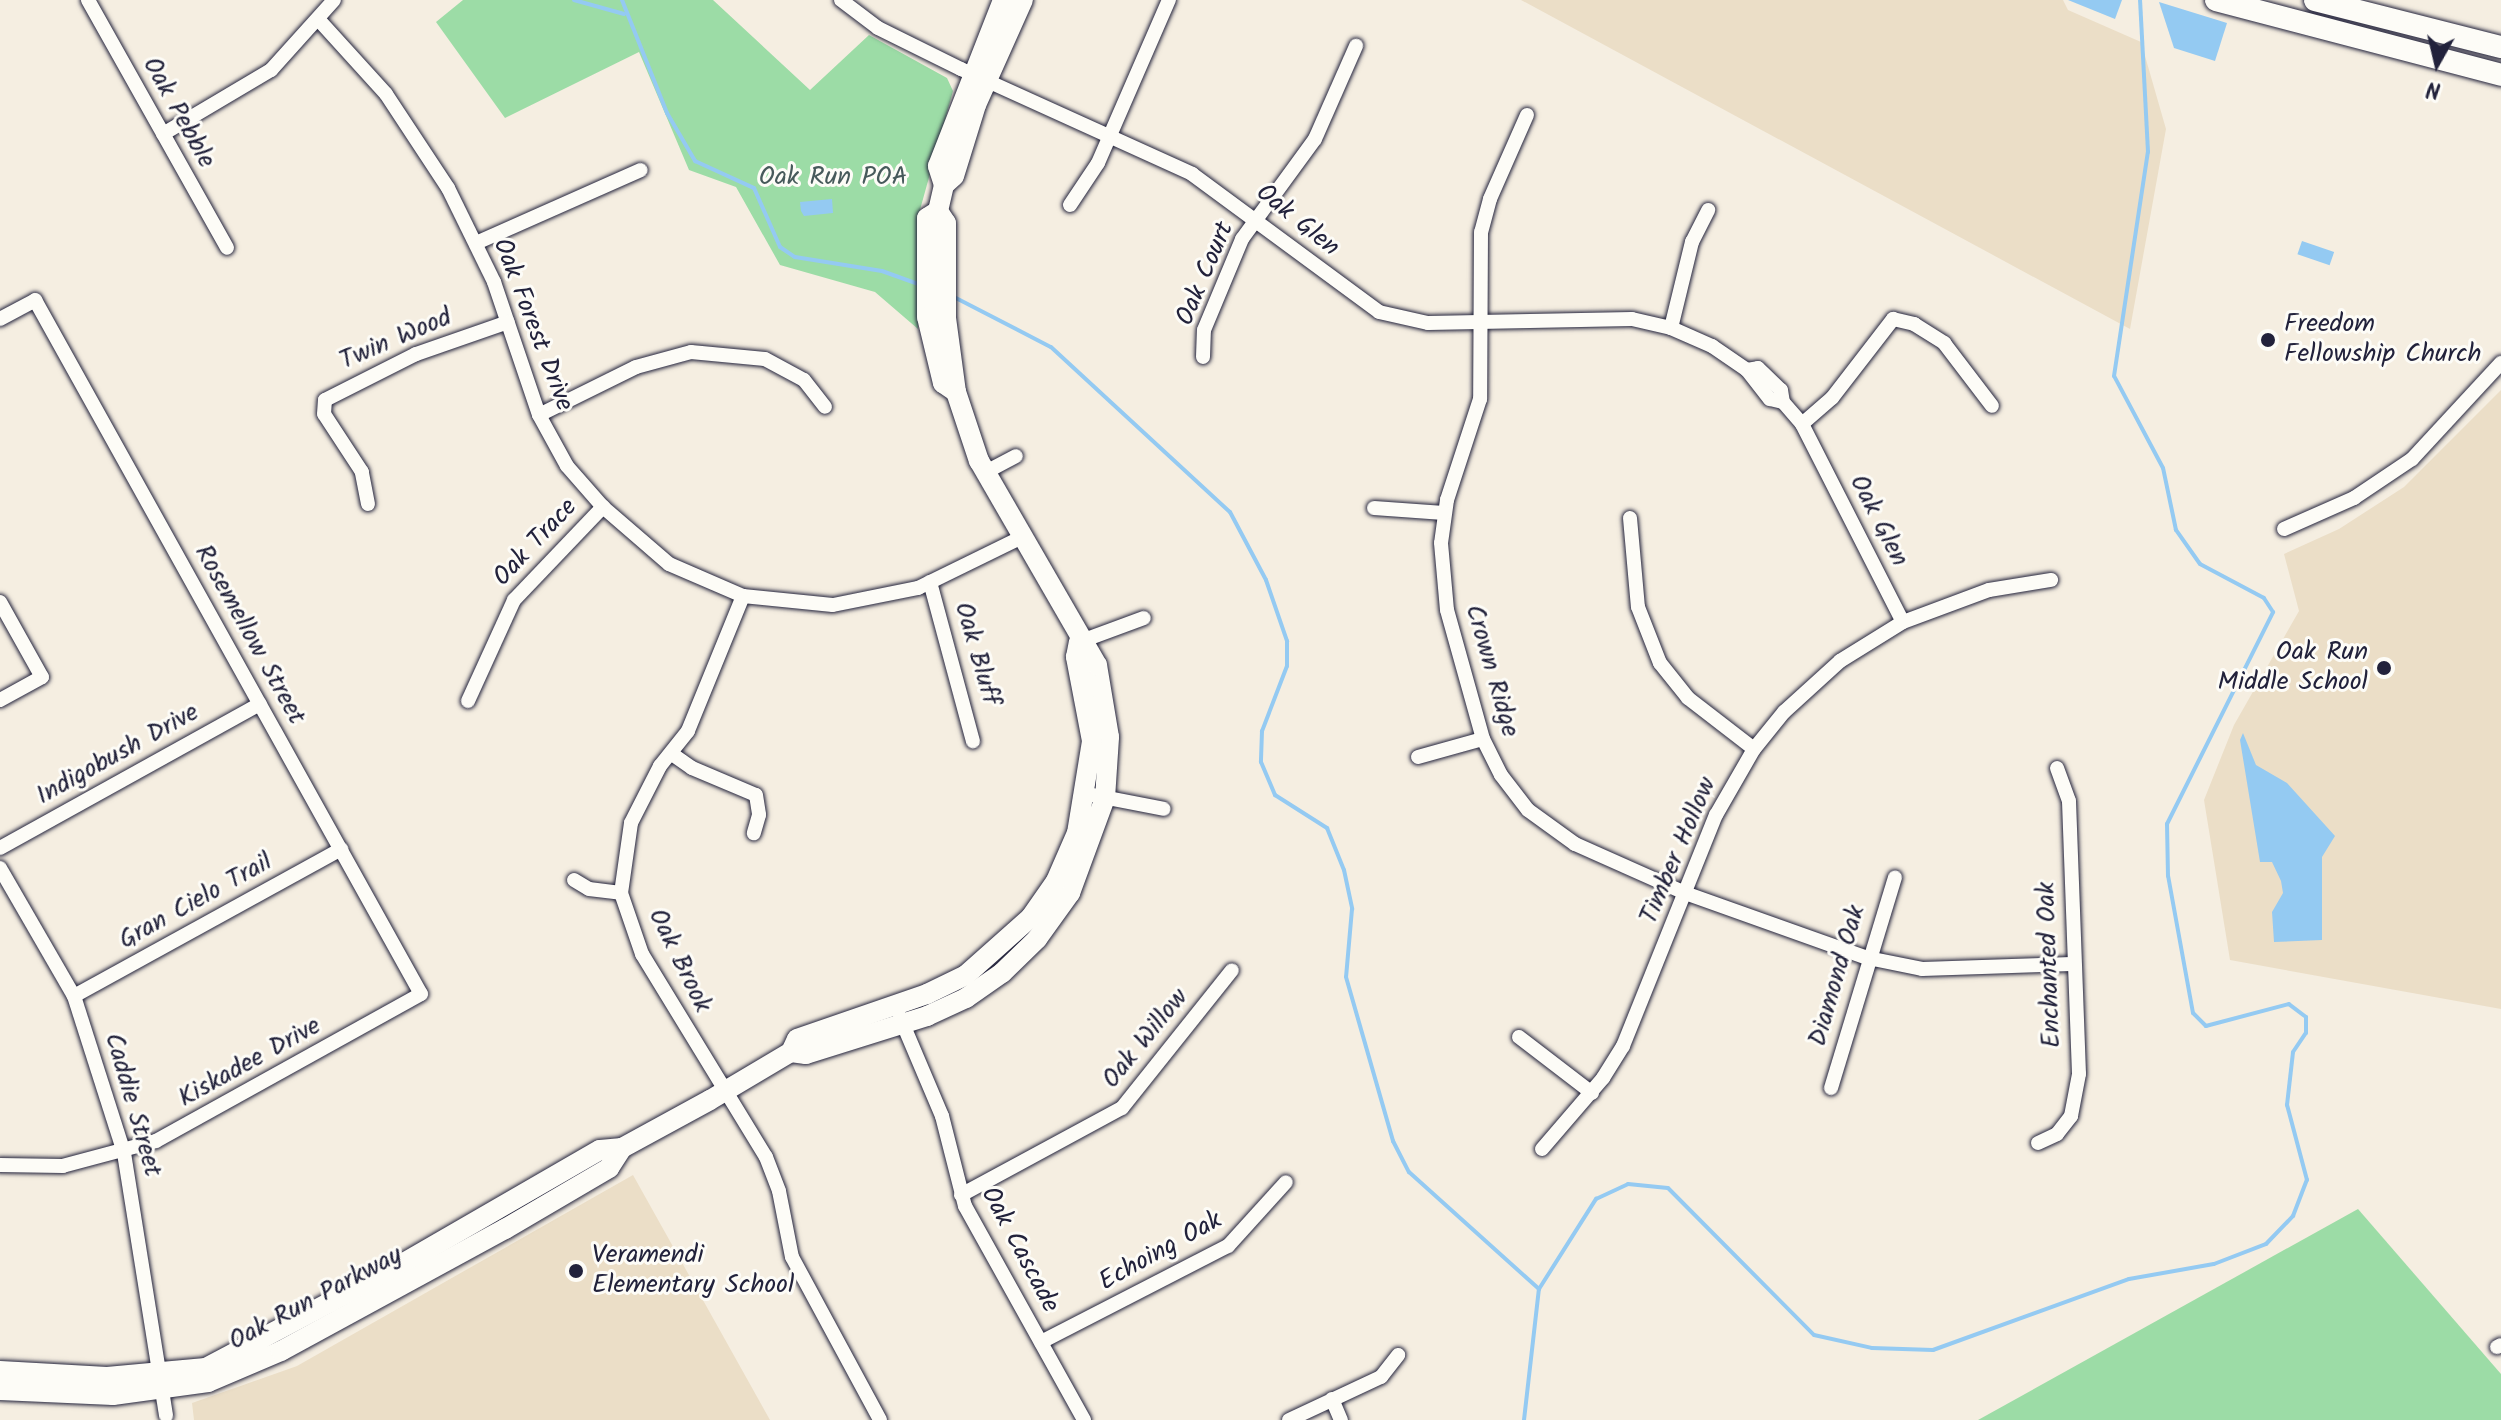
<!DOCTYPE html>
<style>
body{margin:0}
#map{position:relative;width:2501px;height:1420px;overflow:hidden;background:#f5eee1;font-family:Kalam,sans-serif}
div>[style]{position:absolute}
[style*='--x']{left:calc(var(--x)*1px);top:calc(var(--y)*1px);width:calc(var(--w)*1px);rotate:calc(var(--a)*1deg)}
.built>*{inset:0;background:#ebdec7}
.green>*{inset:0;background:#9cdca6}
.water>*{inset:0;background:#94caf2;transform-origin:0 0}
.stream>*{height:4px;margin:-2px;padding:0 2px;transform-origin:2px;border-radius:2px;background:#94caf2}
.roads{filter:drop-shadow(0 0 2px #22223b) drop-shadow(0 0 2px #22223b)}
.street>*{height:14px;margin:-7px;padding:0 7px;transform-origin:7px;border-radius:7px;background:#fdfcf7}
.secondary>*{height:20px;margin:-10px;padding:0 10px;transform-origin:10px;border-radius:10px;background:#fdfcf7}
.primary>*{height:22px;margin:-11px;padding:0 11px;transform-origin:11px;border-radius:11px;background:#fdfcf7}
.dots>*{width:22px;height:22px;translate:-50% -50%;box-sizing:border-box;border:4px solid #fdfcf7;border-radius:50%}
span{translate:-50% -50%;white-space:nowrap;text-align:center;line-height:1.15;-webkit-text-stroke:6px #fdfcf7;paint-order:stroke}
.street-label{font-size:26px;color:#22223b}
.park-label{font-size:26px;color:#475a5b}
.poi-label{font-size:26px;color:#22223b}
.left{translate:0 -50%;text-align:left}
.right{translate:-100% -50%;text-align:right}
.north{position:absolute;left:2397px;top:24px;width:80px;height:80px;-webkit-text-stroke:6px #fdfcf7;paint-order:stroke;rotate:188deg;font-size:22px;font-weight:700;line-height:32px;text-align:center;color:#22223b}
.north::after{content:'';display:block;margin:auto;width:28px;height:36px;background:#22223b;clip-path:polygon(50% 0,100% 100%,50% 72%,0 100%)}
</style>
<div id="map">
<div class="built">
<div style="clip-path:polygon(1521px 0,2063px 0,2068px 10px,2141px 42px,2166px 129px,2130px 329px)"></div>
<div style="clip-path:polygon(2501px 390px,2501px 1009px,2230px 960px,2204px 800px,2234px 725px,2299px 611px,2284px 554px,2339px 529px,2404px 487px)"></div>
<div style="clip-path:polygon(633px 1175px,770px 1420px,194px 1420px,192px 1403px,297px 1366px)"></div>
</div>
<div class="green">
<div style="clip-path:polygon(463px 0,713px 0,810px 90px,869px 35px,947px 78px,953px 91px,918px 217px,918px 329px,875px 292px,780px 265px,736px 187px,689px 170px,639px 52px,505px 118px,436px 22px)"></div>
<div style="clip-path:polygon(2358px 1209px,2501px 1374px,2501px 1420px,1978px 1420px)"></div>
</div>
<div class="water">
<div style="clip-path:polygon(2068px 0,2122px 0,2115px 19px)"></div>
<div style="clip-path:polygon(2159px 2px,2227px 23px,2215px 61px,2174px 48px)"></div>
<div style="clip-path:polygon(832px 199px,833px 213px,804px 216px,801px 211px,800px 202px)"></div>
<div style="left:2302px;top:241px;width:34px;height:14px;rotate:19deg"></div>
<div style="clip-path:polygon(2243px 733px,2256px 765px,2287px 783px,2335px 836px,2322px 857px,2322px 940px,2274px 942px,2272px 912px,2283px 893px,2281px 881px,2272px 862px,2260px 862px,2240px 740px)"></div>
</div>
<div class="stream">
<div style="--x:574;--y:0;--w:52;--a:15.6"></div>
<div style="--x:622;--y:0;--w:122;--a:68.3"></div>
<div style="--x:667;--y:113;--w:56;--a:59.7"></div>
<div style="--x:695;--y:161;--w:65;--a:24.6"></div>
<div style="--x:754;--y:188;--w:64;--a:66.2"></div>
<div style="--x:780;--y:247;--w:18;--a:34"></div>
<div style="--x:795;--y:257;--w:88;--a:9.1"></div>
<div style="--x:882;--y:271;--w:41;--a:19.7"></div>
<div style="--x:952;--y:296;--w:111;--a:27.3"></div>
<div style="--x:1051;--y:347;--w:243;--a:42.7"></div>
<div style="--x:1230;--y:512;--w:77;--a:62.1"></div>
<div style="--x:1266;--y:580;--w:65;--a:71"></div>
<div style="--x:1287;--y:641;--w:25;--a:90"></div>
<div style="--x:1287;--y:666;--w:70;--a:111"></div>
<div style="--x:1262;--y:731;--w:31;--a:92"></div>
<div style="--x:1261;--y:762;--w:36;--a:67"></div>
<div style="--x:1275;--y:795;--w:62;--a:32.4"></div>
<div style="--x:1327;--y:828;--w:45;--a:68"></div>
<div style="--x:1344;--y:870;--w:40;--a:78"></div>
<div style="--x:1352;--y:909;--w:68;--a:95"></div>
<div style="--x:1346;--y:977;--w:171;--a:74"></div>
<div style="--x:1393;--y:1141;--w:35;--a:63"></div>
<div style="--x:1409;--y:1172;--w:175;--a:42"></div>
<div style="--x:1524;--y:1420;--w:132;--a:-83.5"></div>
<div style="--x:1539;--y:1289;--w:107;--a:-57.7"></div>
<div style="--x:1596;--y:1199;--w:35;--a:-25"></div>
<div style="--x:1628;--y:1184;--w:40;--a:5.7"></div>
<div style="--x:1668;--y:1188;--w:207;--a:45.2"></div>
<div style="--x:1814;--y:1335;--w:59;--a:12.6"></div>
<div style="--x:1872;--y:1348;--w:61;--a:1.9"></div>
<div style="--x:1933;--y:1350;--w:208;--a:-19.9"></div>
<div style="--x:2129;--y:1279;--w:86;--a:-10"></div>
<div style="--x:2214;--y:1264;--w:56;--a:-21"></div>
<div style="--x:2266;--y:1244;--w:39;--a:-46"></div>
<div style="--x:2293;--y:1216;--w:39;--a:-69"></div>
<div style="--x:2307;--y:1180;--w:78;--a:-104.9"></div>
<div style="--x:2287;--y:1105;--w:53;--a:-83.5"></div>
<div style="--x:2293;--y:1052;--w:23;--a:-56"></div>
<div style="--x:2306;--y:1033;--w:16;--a:-90"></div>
<div style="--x:2306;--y:1017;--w:21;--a:-143"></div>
<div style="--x:2289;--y:1004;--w:86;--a:165.2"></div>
<div style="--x:2206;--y:1026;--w:18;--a:-135"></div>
<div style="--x:2193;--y:1013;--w:139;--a:-100.3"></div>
<div style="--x:2168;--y:876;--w:52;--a:-91.1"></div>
<div style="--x:2167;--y:824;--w:237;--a:-63.4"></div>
<div style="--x:2273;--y:612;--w:17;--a:-123"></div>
<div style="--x:2264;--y:598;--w:72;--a:-152"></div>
<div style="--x:2200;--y:564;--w:42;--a:-125.2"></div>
<div style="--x:2176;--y:530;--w:63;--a:-101.8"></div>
<div style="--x:2163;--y:468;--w:104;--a:-118"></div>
<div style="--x:2114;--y:376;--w:227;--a:-81.4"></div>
<div style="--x:2148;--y:152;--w:152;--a:-93"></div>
</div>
<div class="roads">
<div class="street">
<div style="--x:88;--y:0;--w:284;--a:60.7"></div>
<div style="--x:841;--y:0;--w:46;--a:37.1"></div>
<div style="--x:878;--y:28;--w:93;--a:26.3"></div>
<div style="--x:961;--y:69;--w:254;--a:24.4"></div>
<div style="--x:1192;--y:174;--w:232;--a:36.4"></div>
<div style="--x:1379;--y:312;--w:50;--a:12.7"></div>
<div style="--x:1428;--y:323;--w:204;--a:-1.1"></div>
<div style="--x:1632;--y:319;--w:40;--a:13"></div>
<div style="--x:1671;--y:328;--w:45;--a:23.7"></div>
<div style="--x:1712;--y:346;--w:42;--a:34.4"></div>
<div style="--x:1747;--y:370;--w:37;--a:52"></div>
<div style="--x:1770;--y:399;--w:13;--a:13"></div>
<div style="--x:1783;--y:402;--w:29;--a:49"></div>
<div style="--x:1802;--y:424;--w:222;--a:63"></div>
<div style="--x:318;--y:19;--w:101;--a:47.8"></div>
<div style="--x:386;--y:94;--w:113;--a:56.6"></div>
<div style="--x:448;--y:188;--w:105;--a:63.9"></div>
<div style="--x:494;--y:282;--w:140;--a:71.3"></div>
<div style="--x:539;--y:415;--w:58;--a:61.2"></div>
<div style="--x:567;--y:466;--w:55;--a:48.7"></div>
<div style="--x:603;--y:507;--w:87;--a:40.8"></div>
<div style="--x:669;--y:564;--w:81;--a:23.4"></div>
<div style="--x:743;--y:596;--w:90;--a:5.7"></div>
<div style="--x:833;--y:605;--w:87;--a:-11.3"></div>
<div style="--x:918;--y:588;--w:116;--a:-26.1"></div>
<div style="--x:1527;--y:115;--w:92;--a:113.8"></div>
<div style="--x:1490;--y:199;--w:34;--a:105"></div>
<div style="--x:1481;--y:232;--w:167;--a:90.3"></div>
<div style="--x:1480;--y:399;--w:106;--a:108.1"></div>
<div style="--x:1447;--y:500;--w:43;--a:97.9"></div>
<div style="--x:1441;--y:543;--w:67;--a:84.9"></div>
<div style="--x:1447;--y:610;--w:134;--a:74.4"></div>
<div style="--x:1483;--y:739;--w:40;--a:63.4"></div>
<div style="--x:1501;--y:775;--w:44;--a:52.4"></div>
<div style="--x:1528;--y:810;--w:58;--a:35.9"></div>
<div style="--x:1575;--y:844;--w:120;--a:24"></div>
<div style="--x:1685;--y:893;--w:194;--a:19.6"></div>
<div style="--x:1868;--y:958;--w:55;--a:11.5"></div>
<div style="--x:1922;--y:969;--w:150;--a:-1.9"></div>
<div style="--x:163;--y:134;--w:126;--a:-30.7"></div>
<div style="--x:271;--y:70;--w:94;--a:-48"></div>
<div style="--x:1070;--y:205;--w:50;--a:-56.3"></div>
<div style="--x:1098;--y:163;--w:178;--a:-66.5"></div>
<div style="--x:476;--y:243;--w:180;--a:-23.9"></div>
<div style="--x:0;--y:319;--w:40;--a:-28"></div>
<div style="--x:35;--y:300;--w:794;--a:60.92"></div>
<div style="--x:421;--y:994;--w:303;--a:151"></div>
<div style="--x:156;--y:1141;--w:96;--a:165"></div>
<div style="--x:63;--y:1166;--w:63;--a:-179.1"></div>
<div style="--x:1671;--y:328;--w:89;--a:-76.3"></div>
<div style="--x:1692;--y:242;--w:36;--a:-63"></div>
<div style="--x:1203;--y:357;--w:27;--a:-88"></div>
<div style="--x:1204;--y:330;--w:99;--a:-67.3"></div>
<div style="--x:1242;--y:239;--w:124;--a:-53.9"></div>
<div style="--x:1315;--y:139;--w:102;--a:-66.2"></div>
<div style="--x:1747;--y:370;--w:11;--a:-10"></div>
<div style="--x:1758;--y:368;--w:32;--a:44"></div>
<div style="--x:1781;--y:390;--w:12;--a:81"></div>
<div style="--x:539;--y:415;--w:108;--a:-26.3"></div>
<div style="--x:636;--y:367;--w:57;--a:-15.3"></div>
<div style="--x:691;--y:352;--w:74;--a:5.4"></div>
<div style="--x:765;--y:359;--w:44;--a:28.3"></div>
<div style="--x:804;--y:380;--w:34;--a:52"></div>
<div style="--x:1802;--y:424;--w:40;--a:-41"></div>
<div style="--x:1832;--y:398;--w:100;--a:-52.3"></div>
<div style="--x:1893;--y:319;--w:22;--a:13"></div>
<div style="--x:1914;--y:324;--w:36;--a:32"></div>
<div style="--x:1944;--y:343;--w:79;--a:52.7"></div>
<div style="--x:984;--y:473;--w:36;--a:-28"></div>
<div style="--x:368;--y:504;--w:33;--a:-101"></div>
<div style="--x:362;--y:472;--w:69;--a:-123.2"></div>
<div style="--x:324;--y:414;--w:14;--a:-86"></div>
<div style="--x:325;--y:400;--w:102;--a:-26.8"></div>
<div style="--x:416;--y:354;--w:97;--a:-19.2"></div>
<div style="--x:1374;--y:508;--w:70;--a:4.1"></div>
<div style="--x:1630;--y:518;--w:89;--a:84.9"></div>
<div style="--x:1638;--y:607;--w:60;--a:68.6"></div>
<div style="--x:1660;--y:663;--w:45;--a:51.3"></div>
<div style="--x:1688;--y:698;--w:83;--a:37.7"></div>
<div style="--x:2284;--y:529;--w:77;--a:-23.9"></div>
<div style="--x:2354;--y:498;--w:70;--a:-33.9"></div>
<div style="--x:2412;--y:459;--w:131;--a:-47.2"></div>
<div style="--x:930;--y:582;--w:165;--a:74.9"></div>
<div style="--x:743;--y:596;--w:146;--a:112.2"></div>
<div style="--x:688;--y:731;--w:45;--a:128.7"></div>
<div style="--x:660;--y:766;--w:64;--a:117"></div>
<div style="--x:631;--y:823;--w:71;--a:98.1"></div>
<div style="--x:621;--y:893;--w:65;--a:71"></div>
<div style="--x:642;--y:954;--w:238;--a:58.6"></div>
<div style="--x:766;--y:1157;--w:36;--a:69"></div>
<div style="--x:779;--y:1191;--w:67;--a:78.9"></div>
<div style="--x:792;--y:1257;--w:185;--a:61.6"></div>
<div style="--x:0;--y:602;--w:86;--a:60.8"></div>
<div style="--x:42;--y:677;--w:48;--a:151.3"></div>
<div style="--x:1079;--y:642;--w:69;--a:-20.3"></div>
<div style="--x:468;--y:701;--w:111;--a:-65.5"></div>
<div style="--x:514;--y:600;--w:129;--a:-46.3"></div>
<div style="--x:672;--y:754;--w:24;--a:35"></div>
<div style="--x:692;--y:768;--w:69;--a:22.9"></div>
<div style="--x:756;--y:795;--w:20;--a:81"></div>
<div style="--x:759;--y:815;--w:19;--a:106"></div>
<div style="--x:1418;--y:757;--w:67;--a:-15.5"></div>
<div style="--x:1087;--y:794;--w:78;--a:11"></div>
<div style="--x:0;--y:848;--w:297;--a:-29"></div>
<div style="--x:0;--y:868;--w:148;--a:60"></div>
<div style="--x:74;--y:996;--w:165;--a:72.3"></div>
<div style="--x:124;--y:1153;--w:266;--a:80.9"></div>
<div style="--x:574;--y:880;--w:17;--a:31"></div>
<div style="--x:589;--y:889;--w:32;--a:7"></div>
<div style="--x:74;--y:996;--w:305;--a:-28.8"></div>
<div style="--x:900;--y:1017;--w:108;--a:67"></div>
<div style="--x:942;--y:1116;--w:93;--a:75.7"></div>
<div style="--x:965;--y:1206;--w:245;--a:60.9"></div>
<div style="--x:1519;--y:1037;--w:92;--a:37.5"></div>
<div style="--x:1831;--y:1088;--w:220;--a:-73.1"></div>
<div style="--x:2038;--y:1143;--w:21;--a:-25"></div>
<div style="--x:2057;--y:1134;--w:23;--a:-52"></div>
<div style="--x:2071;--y:1116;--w:43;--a:-79.2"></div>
<div style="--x:2079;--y:1074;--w:273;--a:-92.1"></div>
<div style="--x:2069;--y:801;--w:35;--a:-110"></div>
<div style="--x:1542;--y:1149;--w:94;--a:-49.3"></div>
<div style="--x:1603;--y:1078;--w:38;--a:-58"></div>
<div style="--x:1623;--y:1046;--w:249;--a:-68.1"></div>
<div style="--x:1716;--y:815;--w:76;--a:-60.1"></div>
<div style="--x:1754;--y:749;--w:48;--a:-51"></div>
<div style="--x:1784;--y:712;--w:76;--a:-42.3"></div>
<div style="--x:1840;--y:661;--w:74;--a:-31.8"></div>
<div style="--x:1903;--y:622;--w:92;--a:-20.4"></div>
<div style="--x:1989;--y:590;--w:63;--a:-9.2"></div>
<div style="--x:961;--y:1195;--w:183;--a:-28.4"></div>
<div style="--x:1122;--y:1108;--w:176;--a:-51.4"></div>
<div style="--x:1041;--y:1342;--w:210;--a:-27.2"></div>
<div style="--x:1228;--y:1246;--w:86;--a:-47.8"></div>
<div style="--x:2497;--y:1347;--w:4;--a:-27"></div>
<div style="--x:1332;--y:1399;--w:23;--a:67"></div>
<div style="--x:1289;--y:1420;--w:102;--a:-25.1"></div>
<div style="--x:1381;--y:1377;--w:28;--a:-52"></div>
</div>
<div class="secondary">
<div style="--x:944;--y:185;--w:13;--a:-42"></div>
<div style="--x:954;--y:176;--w:74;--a:-72.8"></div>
<div style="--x:976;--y:105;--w:115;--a:-65.9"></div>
<div style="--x:938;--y:211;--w:13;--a:148"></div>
<div style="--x:927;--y:218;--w:99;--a:90"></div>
<div style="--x:927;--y:317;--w:68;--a:76.4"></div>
<div style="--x:943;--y:383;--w:16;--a:35"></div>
<div style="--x:791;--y:1052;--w:15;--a:8"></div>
<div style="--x:806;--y:1054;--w:127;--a:-17.4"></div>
<div style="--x:927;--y:1016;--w:43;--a:-24.8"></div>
<div style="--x:966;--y:998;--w:44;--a:-34.8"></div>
<div style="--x:1002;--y:973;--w:49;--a:-44.2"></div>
<div style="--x:1037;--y:939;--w:57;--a:-54.3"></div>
<div style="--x:1070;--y:893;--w:101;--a:-69.8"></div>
<div style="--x:1105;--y:798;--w:61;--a:-86.2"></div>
<div style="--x:1109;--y:737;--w:73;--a:-99.5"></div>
<div style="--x:1097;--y:665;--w:236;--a:-120"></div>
<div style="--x:979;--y:461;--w:73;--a:-108.4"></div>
<div style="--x:956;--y:392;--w:75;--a:-97.7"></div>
<div style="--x:946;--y:318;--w:95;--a:-90"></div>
<div style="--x:946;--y:223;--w:14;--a:-124"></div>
<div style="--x:938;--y:211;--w:27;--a:-77"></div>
<div style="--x:944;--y:185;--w:20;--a:-108"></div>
<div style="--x:938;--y:166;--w:178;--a:-68.6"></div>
<div style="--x:0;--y:1371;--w:107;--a:3.2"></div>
<div style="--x:107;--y:1377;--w:99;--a:-5.2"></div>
<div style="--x:206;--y:1368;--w:216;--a:-27.9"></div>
<div style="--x:397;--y:1267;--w:234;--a:-30"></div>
<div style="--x:600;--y:1150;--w:22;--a:-5"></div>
<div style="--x:622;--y:1148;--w:100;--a:-28.6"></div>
<div style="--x:710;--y:1100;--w:94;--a:-30.7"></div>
<div style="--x:791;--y:1052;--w:14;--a:-65"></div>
<div style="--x:797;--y:1039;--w:138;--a:-19.1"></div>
<div style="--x:927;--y:994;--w:43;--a:-26"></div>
<div style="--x:966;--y:975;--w:87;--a:-41.7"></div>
<div style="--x:1031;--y:917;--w:44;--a:-55.2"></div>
<div style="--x:1056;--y:881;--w:52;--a:-66.4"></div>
<div style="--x:1077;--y:833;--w:93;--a:-80.7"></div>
<div style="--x:1092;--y:741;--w:86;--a:-100.8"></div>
<div style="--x:1076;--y:657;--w:15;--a:-79"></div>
<div style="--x:0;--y:1390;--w:113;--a:2.5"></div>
<div style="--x:113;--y:1395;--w:96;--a:-7.8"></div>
<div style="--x:208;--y:1382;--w:79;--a:-23"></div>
<div style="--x:281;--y:1351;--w:255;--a:-28.6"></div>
<div style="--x:505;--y:1229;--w:121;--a:-30.4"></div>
<div style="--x:609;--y:1168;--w:24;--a:-57"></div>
</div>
<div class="primary">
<div style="--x:2216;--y:0;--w:295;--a:14.7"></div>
<div style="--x:2315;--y:0;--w:192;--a:14.2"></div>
</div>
</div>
<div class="dots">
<div style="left:2268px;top:340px;background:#22223b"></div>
<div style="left:2384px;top:668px;background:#22223b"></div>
<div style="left:576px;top:1271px;background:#22223b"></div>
</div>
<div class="street-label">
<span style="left:178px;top:113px;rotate:61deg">Oak Pebble</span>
<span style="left:1297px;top:221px;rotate:39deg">Oak Glen</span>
<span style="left:1206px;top:274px;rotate:-67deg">Oak Court</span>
<span style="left:532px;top:325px;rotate:69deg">Oak Forest Drive</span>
<span style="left:396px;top:340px;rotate:-23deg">Twin Wood</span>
<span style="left:1878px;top:521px;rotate:63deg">Oak Glen</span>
<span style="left:536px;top:543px;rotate:-47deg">Oak Trace</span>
<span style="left:249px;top:635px;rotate:61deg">Rosemellow Street</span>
<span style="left:976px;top:654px;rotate:74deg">Oak Bluff</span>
<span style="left:1491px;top:671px;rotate:74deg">Crown Ridge</span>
<span style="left:118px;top:755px;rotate:-29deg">Indigobush Drive</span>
<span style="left:1679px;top:851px;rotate:-67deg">Timber Hollow</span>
<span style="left:196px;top:902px;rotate:-29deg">Gran Cielo Trail</span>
<span style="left:679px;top:961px;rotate:64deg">Oak Brook</span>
<span style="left:2050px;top:965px;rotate:-92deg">Enchanted Oak</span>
<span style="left:1838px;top:976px;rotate:-74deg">Diamond Oak</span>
<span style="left:1146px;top:1039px;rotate:-51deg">Oak Willow</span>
<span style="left:250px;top:1063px;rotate:-29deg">Kiskadee Drive</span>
<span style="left:132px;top:1105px;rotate:74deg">Caddie Street</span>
<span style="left:1019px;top:1250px;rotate:62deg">Oak Cascade</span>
<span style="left:1161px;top:1252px;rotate:-29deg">Echoing Oak</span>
<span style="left:316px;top:1299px;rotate:-28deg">Oak Run Parkway</span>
</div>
<div class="park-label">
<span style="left:833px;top:178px">Oak Run POA</span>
</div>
<div class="poi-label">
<span class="left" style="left:2284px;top:340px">Freedom<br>Fellowship Church</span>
<span class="right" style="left:2368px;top:668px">Oak Run<br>Middle School</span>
<span class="left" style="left:592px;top:1271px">Veramendi<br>Elementary School</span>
</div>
<div class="north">N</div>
</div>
